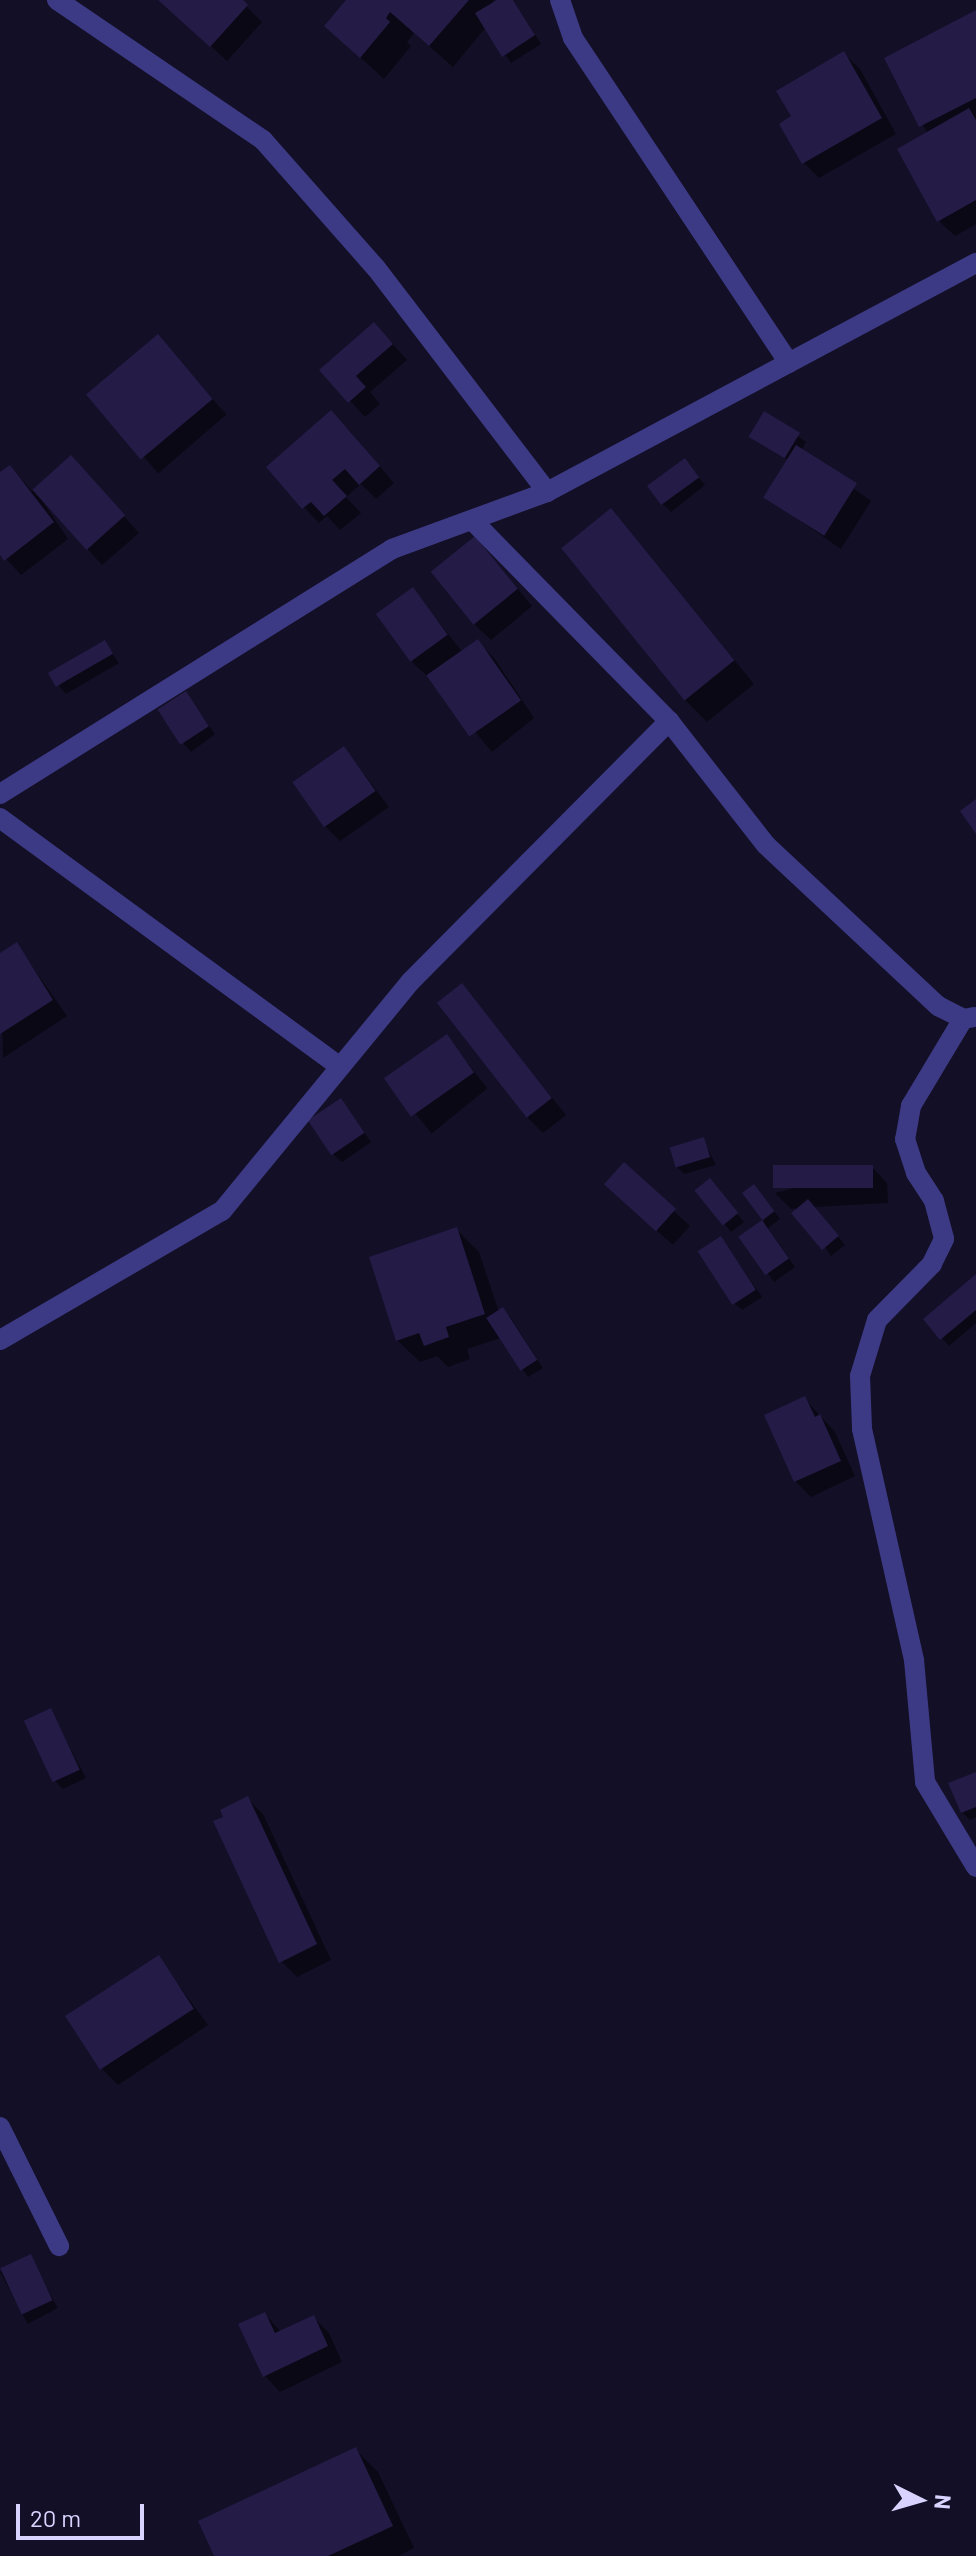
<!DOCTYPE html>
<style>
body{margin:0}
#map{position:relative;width:976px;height:2556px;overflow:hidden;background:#130f26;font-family:Barlow,sans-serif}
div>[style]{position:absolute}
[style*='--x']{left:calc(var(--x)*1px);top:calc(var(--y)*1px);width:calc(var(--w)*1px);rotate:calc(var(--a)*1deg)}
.shadow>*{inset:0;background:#0007;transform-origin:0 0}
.building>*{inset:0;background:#241b47;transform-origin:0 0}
.minor>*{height:20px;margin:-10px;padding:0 10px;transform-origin:10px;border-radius:10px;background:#3d3a85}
span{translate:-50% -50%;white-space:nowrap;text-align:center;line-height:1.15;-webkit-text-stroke:8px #130f26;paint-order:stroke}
.north{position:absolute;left:880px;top:2460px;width:80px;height:80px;-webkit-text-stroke:6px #130f26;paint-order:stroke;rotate:95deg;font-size:22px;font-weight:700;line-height:32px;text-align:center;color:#d9d4ff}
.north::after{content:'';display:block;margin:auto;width:28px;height:36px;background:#d9d4ff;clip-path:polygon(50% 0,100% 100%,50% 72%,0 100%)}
.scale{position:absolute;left:16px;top:2504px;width:128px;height:36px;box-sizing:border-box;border:4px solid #d9d4ff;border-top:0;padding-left:10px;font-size:24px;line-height:28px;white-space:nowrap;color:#d9d4ff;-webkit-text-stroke:6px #130f26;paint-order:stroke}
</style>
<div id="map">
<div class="shadow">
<div style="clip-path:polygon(161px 0,240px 0,262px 22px,227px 61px)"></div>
<div style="clip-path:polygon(349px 0,494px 0,489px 7px,513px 0,541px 44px,511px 63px,486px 27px,453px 67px,414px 33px,407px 42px,411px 46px,384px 79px,326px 26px)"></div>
<div style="clip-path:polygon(976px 12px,976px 224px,955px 236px,939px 221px,928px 134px,886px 58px)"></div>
<div style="clip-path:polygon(844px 54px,860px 69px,896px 134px,819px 178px,803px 162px)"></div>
<div style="left:158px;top:336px;width:104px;height:90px;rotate:49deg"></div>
<div style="clip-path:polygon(389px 340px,407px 360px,370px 392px,380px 404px,365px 417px,322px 370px)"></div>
<div style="clip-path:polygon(764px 413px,806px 442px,801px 451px,871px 501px,841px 549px,766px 497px,793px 463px,756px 439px)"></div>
<div style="clip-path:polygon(347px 428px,394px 483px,376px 499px,361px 484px,346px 497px,361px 513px,340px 530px,327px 516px,319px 523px,304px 507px)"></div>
<div style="clip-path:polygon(71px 457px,139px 533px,102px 565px,37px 493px,68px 539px,21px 575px,0 552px,0 475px,10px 467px,32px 491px)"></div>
<div style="clip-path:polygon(692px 469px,705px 485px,671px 512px,663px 504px)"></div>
<div style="clip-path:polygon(611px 510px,754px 684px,707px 722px,685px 700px)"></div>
<div style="clip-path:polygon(475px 538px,532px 606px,491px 640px,475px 625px)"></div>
<div style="clip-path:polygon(413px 590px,464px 654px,478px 642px,494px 658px,534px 718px,492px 752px,432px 680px,446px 664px,428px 677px,412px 662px)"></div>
<div style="clip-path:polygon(104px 642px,119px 663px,66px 694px,59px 686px)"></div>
<div style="clip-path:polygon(186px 694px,215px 734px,191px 752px,184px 744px)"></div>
<div style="clip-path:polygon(344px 748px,389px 807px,340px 841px,324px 825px)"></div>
<div style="clip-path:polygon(17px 945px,67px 1016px,3px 1058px,0 956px)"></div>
<div style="clip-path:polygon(462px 986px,566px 1115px,543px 1133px,527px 1117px)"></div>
<div style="left:446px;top:1037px;width:66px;height:72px;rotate:51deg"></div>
<div style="clip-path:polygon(341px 1100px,371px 1142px,342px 1162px,334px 1155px)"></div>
<div style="clip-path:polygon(703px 1139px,716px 1165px,684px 1174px,677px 1167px)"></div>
<div style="clip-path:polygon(624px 1165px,690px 1226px,673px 1245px,622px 1200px)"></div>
<div style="clip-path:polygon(872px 1167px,887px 1183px,888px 1203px,814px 1207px,845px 1245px,831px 1256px,800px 1208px,791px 1209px,775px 1193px)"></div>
<div style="clip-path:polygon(717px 1189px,744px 1222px,731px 1232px,698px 1191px)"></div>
<div style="clip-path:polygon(745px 1194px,761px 1194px,780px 1219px,768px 1228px,795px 1267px,774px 1282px,741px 1237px,765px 1220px)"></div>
<div style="clip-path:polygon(457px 1230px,479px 1252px,499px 1312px,503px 1309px,510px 1317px,543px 1368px,528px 1377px,501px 1338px,467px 1349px,470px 1359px,448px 1367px,437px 1356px,420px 1362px,397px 1340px)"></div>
<div style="clip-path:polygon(721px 1238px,762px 1297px,742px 1310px,734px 1303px)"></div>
<div style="clip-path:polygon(976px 1277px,976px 1323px,949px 1346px,926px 1320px)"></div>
<div style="clip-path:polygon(805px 1399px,835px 1432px,855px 1476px,811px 1497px,795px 1481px)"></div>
<div style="clip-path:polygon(50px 1711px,86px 1778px,63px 1789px,55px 1781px)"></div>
<div style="clip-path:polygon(976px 1774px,976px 1817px,970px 1820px,962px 1812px)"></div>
<div style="clip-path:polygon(247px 1798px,263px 1814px,331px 1960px,297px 1977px,281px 1961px,225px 1818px)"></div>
<div style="clip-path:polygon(158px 1957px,208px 2025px,118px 2085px,102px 2069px)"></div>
<div style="left:30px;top:2256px;width:59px;height:34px;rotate:62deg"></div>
<div style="clip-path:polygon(265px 2314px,281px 2332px,313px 2317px,329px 2333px,342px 2362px,280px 2392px,265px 2376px)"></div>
<div style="clip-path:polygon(356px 2450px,378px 2472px,414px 2548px,398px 2556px,216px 2556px)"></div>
</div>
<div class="building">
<div style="clip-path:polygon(158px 0,243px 0,248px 5px,210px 47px)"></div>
<div style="clip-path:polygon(346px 0,469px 0,429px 46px,390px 12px,386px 18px,390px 22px,360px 58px,324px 26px)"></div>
<div style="clip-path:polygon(497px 0,513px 0,535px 35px,502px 57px,475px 13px)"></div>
<div style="clip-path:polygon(976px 10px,976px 98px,919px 127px,884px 58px)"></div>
<div style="clip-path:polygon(844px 51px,882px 118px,802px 164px,779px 124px,791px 116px,776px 91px)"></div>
<div style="clip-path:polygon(969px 108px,976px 120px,976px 200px,937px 222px,897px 149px)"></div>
<div style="clip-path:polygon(374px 322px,393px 344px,356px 376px,366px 387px,348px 403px,319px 370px)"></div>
<div style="left:158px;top:334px;width:85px;height:94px;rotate:50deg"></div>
<div style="clip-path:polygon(331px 410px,380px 466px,359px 485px,345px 469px,332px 480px,347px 496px,324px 516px,311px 502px,302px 509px,266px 467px)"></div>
<div style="left:764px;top:411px;width:42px;height:30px;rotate:31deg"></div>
<div style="left:796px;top:445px;width:72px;height:62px;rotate:32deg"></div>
<div style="left:71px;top:455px;width:81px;height:52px;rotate:48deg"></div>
<div style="left:685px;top:458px;width:24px;height:47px;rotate:54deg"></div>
<div style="clip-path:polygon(10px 465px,54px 522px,4px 561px,0 555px,0 472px)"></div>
<div style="left:611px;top:508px;width:196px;height:64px;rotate:51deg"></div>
<div style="left:475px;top:536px;width:68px;height:57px;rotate:51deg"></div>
<div style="left:413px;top:587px;width:59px;height:46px;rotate:54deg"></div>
<div style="left:478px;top:639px;width:75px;height:63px;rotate:55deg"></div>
<div style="left:105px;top:640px;width:16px;height:66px;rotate:60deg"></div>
<div style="left:186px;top:691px;width:42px;height:34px;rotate:57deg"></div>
<div style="left:344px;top:746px;width:55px;height:63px;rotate:55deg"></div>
<div style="clip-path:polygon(976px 799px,976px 834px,960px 811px)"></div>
<div style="clip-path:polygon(17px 942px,53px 1000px,0 1034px,0 953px)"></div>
<div style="left:462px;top:983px;width:146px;height:32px;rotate:52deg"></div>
<div style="left:447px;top:1034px;width:47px;height:77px;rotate:55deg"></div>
<div style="left:341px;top:1098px;width:42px;height:40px;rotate:56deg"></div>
<div style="left:704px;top:1137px;width:21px;height:36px;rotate:73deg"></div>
<div style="left:624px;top:1162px;width:70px;height:30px;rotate:42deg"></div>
<div style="left:873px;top:1165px;width:23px;height:100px;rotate:90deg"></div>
<div style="left:710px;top:1178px;width:45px;height:20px;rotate:51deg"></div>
<div style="left:754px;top:1184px;width:34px;height:15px;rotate:53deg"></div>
<div style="left:808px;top:1199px;width:48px;height:22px;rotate:50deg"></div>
<div style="left:762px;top:1220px;width:47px;height:29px;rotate:55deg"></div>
<div style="clip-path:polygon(457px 1227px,485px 1314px,446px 1327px,449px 1337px,424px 1346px,419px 1333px,396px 1341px,369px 1257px)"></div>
<div style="left:721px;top:1236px;width:64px;height:28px;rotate:57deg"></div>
<div style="clip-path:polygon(976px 1274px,976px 1310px,940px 1340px,923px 1319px)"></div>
<div style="left:503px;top:1307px;width:63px;height:20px;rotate:57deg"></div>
<div style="clip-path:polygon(805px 1396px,815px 1417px,820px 1414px,841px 1461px,794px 1482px,764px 1415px)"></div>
<div style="left:51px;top:1708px;width:68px;height:30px;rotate:65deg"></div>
<div style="clip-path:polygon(976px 1772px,976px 1807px,961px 1813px,948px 1783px)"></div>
<div style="clip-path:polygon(248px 1796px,317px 1944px,279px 1963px,213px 1821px,223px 1817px,220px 1810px)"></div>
<div style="left:159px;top:1955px;width:64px;height:112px;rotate:57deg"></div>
<div style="left:31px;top:2254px;width:51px;height:34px;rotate:65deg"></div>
<div style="clip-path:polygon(265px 2312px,275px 2333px,314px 2315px,328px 2346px,263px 2377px,238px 2324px)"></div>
<div style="clip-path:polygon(356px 2447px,393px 2526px,328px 2556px,214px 2556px,198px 2521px)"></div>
</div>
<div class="minor">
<div style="--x:57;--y:0;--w:249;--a:34.2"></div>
<div style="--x:263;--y:140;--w:171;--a:48.6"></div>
<div style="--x:376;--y:268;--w:282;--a:52.6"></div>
<div style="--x:560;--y:0;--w:40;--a:71.1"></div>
<div style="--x:573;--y:38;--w:390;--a:56.4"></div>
<div style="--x:474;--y:522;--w:279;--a:45.6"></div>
<div style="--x:669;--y:721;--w:157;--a:52"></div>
<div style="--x:766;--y:845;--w:236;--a:43.1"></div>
<div style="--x:938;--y:1006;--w:28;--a:27"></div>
<div style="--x:963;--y:1019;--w:11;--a:-10"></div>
<div style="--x:0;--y:794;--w:462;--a:-32"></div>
<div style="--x:392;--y:549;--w:165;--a:-20.2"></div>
<div style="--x:547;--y:492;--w:486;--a:-28.1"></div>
<div style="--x:0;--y:818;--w:420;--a:36.2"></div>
<div style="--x:963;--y:1019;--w:101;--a:120.9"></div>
<div style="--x:911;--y:1106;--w:34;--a:100"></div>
<div style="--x:905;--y:1139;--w:36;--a:72"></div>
<div style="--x:916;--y:1173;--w:33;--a:57"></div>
<div style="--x:934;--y:1201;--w:39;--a:75"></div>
<div style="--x:944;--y:1239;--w:28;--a:116"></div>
<div style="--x:932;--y:1264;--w:78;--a:134.5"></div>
<div style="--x:877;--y:1320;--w:59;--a:106.9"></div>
<div style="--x:860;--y:1376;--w:53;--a:87.8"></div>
<div style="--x:862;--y:1429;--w:237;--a:77.3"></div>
<div style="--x:914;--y:1660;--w:122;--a:84.8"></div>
<div style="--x:925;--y:1782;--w:99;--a:59"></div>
<div style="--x:0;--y:1340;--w:257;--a:-30.2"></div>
<div style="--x:222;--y:1211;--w:296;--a:-50.6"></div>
<div style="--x:410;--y:982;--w:368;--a:-45.2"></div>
<div style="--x:0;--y:2127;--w:133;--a:63.6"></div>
</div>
<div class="north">N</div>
<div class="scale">20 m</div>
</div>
